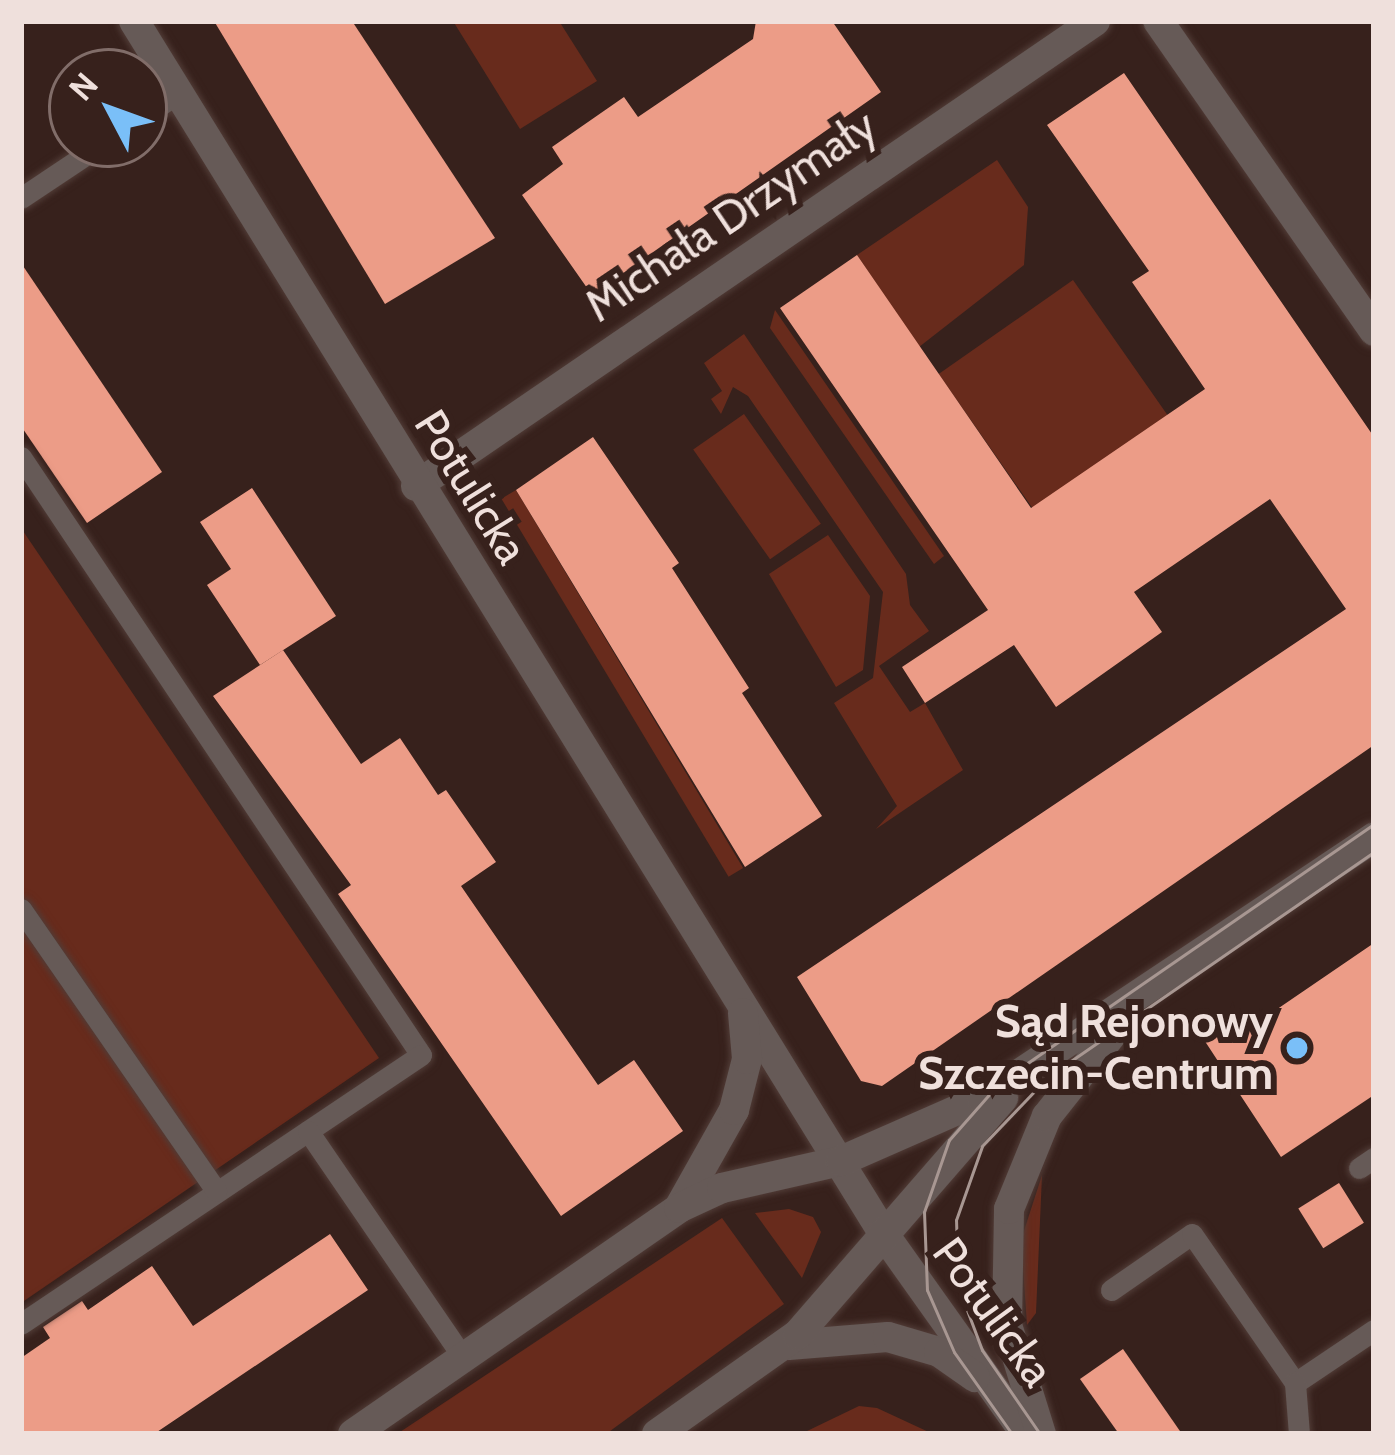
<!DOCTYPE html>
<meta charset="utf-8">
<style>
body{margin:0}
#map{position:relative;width:1395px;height:1455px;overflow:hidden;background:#37211c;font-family:Cabin,sans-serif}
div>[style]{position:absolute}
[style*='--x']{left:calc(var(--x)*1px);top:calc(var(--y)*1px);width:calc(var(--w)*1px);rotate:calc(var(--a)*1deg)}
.green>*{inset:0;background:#682b1c;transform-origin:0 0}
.building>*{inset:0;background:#ec9c87;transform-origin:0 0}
.roads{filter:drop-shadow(0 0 3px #513c37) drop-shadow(0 0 3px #513c37)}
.service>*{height:21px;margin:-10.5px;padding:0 10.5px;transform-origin:10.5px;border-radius:10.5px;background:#665a57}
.minor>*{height:30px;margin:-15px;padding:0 15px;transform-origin:15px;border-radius:15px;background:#665a57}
.tertiary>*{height:30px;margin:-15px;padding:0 15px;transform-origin:15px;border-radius:15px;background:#665a57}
.tram>*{height:3px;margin:-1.5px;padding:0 1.5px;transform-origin:1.5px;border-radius:1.5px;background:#a89792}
.dots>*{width:33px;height:33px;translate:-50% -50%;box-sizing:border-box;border:6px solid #37211c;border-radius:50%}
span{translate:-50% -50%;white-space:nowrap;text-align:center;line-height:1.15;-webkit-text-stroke:12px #37211c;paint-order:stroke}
.street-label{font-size:45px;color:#efe0dc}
.poi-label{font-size:45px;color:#efe0dc;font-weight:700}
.right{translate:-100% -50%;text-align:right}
.frame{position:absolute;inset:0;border:24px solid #efe0dc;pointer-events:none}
.north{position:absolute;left:48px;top:48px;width:120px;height:120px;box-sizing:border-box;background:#37211c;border:3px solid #816d69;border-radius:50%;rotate:311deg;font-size:33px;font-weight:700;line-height:48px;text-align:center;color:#efe0dc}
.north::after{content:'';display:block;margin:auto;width:42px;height:54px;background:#7abff8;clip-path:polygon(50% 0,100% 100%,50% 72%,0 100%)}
</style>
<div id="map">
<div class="green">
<div style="clip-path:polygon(453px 21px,559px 21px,597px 81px,520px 129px)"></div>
<div style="clip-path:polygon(997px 160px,1028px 207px,1024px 265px,919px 347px,857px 255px)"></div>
<div style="left:1073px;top:280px;width:165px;height:164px;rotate:55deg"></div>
<div style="clip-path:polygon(775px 310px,944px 556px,934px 564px,770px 328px)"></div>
<div style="clip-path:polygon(744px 334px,906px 574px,910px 605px,929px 631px,879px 666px,910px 712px,925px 703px,963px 770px,876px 829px,897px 806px,834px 703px,873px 678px,883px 592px,748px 396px,733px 387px,721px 414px,711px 399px,722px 391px,704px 363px)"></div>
<div style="left:744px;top:414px;width:134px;height:62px;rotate:55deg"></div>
<div style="left:516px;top:490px;width:441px;height:17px;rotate:59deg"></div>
<div style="clip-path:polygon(21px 528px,379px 1058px,21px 1303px)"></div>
<div style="clip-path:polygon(828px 535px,870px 596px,863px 670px,836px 687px,769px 574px)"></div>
<div style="clip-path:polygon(1042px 1175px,1036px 1313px,1027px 1325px,1021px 1240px)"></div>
<div style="clip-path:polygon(789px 1209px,813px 1217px,821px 1232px,802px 1278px,755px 1213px)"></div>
<div style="clip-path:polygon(722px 1218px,784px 1304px,606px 1434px,397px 1434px)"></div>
<div style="clip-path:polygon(859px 1406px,877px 1408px,933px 1434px,805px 1432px)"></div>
</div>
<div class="building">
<div style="clip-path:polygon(214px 21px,352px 21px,495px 238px,385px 304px)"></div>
<div style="clip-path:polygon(756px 21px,832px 21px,881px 92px,592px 295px,522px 195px,563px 164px,552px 147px,624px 97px,638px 117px,753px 39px)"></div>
<div style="clip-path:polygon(1124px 73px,1374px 437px,1374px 745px,882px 1086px,861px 1081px,797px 977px,1346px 609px,1270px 499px,1134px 592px,1162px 632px,1056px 707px,1014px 645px,925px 703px,902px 667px,988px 610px,780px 308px,857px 255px,1031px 508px,1205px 389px,1132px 282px,1149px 271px,1047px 125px)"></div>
<div style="clip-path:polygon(21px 263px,162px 472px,87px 523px,21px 426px)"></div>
<div style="clip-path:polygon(593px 437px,679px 563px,672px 568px,749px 688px,742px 693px,822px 816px,745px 867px,516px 490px)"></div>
<div style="clip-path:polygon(252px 488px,336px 616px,260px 665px,207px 585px,231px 569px,200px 522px)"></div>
<div style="clip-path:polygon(283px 650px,361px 764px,400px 738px,438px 795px,446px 790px,496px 862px,461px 886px,598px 1085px,634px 1060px,683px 1131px,561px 1216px,338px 894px,351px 885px,213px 696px)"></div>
<div style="clip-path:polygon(1374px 943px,1374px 1095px,1281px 1157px,1189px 1017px,1238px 1036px)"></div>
<div style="left:1339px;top:1183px;width:47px;height:48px;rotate:58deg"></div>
<div style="clip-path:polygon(330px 1234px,368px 1290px,154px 1434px,21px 1434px,21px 1358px,50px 1338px,43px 1327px,82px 1301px,88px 1310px,152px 1266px,193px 1326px)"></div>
<div style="clip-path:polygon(1123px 1349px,1182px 1434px,1119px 1434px,1080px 1379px)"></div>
</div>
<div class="roads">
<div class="service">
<div style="--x:144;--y:116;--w:41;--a:-34.1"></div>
<div style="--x:21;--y:198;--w:97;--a:-33.7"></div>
<div style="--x:21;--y:457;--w:719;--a:56.22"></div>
<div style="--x:421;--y:1055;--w:482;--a:146.1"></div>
<div style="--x:21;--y:909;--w:343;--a:55.3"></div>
<div style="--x:308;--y:1131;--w:274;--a:55.6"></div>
<div style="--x:1359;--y:1168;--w:18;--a:-34"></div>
<div style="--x:1111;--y:1290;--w:98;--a:-34.7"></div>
<div style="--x:1192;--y:1234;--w:181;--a:55.3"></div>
<div style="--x:1295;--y:1383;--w:95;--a:-33.9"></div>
<div style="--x:1295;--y:1383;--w:51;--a:85.5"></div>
</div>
<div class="minor">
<div style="--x:1158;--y:21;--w:378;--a:55.1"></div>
<div style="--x:416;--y:486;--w:823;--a:-34.4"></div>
</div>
<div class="tertiary">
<div style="--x:134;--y:21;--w:1425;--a:58.28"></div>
<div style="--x:883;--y:1233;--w:247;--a:54.6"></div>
<div style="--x:680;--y:1206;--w:110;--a:-60.6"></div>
<div style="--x:734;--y:1110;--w:53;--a:-75.7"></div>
<div style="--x:747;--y:1059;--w:46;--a:-95"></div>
<div style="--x:789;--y:1345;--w:99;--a:-4.6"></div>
<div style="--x:888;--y:1337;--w:53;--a:16.4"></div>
<div style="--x:939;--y:1352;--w:44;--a:34.8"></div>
<div style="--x:353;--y:1434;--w:397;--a:-34.7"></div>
<div style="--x:679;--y:1208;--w:47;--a:-24.9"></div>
<div style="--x:722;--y:1188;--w:122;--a:-12.8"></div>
<div style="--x:841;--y:1161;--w:154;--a:-23.7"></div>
<div style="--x:982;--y:1099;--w:471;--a:-33.7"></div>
<div style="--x:657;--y:1434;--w:173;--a:-35.3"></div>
<div style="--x:798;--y:1334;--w:313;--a:-49"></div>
<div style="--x:1041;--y:1434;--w:114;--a:-107.3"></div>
<div style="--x:1007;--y:1325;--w:116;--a:-89"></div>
<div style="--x:1009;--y:1209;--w:100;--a:-67.8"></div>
<div style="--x:1047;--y:1116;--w:116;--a:-51.6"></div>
</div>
</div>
<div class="tram">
<div style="--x:1012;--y:1434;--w:100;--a:-125.3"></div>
<div style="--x:954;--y:1352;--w:68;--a:-113.5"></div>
<div style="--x:927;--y:1290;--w:78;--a:-92.2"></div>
<div style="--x:924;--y:1212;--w:76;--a:-70.9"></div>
<div style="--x:949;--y:1140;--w:77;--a:-48.7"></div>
<div style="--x:1000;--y:1082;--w:454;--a:-34.6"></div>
<div style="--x:1040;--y:1434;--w:102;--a:-124.6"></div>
<div style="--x:982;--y:1350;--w:68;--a:-110.6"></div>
<div style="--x:958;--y:1286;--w:66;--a:-91.7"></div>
<div style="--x:956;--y:1220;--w:78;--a:-70.6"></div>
<div style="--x:982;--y:1146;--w:97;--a:-46.3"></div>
<div style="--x:1049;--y:1076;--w:395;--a:-34.6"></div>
</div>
<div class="dots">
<div style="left:1297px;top:1048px;background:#7abff8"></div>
</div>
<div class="street-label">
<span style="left:731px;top:216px;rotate:-34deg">Michała Drzymały</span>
<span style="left:471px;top:487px;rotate:58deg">Potulicka</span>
<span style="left:993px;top:1312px;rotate:54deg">Potulicka</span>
</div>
<div class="poi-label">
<span class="right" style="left:1273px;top:1048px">Sąd Rejonowy<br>Szczecin-Centrum</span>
</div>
<div class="frame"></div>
<div class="north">N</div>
</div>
